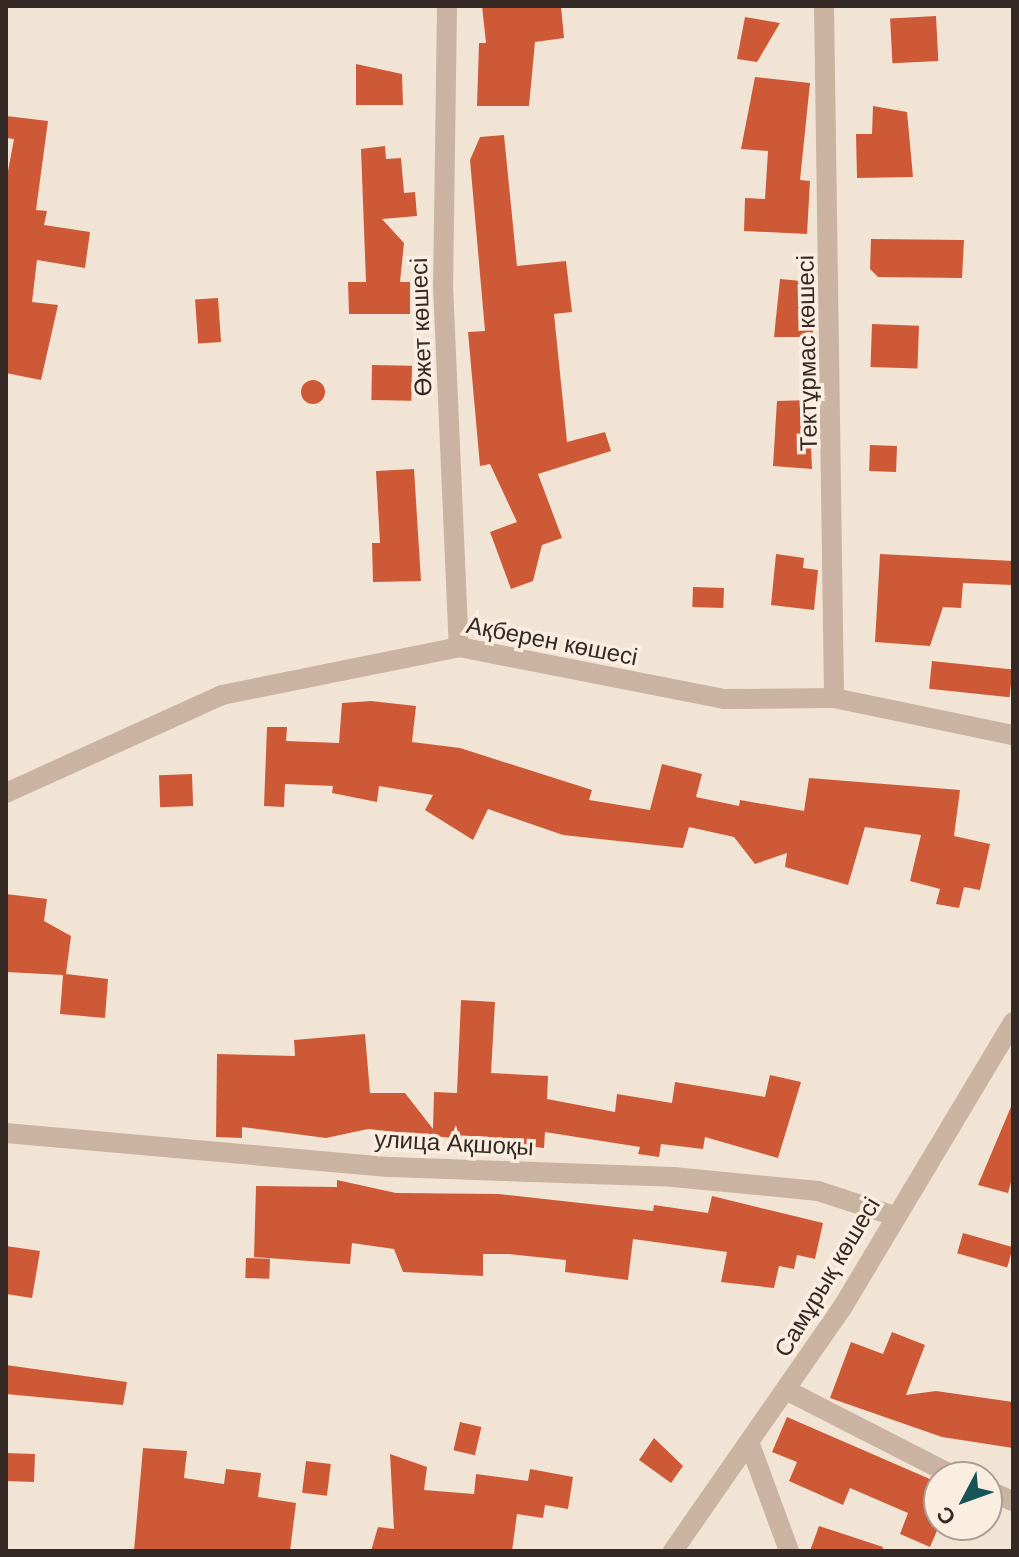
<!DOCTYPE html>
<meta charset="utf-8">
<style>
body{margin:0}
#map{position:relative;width:1019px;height:1557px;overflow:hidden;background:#f2e4d5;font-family:Helvetica,sans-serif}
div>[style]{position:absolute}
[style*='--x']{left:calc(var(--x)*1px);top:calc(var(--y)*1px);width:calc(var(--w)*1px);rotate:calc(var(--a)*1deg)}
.building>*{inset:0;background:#ce5936;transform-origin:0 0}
.round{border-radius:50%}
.minor>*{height:20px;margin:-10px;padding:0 10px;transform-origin:10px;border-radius:10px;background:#cab3a0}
span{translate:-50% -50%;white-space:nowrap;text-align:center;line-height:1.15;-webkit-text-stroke:7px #faeee1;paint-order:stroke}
.street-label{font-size:24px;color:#342924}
.frame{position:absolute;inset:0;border:8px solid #342924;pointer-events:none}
.north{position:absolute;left:923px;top:1461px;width:80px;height:80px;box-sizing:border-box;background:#faeee1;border:2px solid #ab9f95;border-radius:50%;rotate:229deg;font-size:22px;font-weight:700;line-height:32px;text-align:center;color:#342924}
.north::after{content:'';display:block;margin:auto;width:28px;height:36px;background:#175457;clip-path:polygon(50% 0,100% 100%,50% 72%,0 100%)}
</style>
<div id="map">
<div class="building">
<div style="clip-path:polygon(482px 6px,561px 6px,564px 38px,535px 42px,529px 106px,477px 106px,479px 43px,486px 43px)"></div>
<div style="left:936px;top:16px;width:45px;height:46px;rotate:87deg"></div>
<div style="clip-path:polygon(745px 17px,780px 23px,757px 62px,737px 59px)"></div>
<div style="clip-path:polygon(356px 64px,402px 74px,403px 105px,356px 105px)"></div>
<div style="clip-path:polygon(755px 77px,810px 83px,800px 180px,810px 181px,807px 234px,744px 231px,745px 198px,765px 199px,768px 151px,741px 149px)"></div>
<div style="clip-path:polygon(873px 106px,907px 112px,913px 177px,857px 178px,856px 134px,872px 134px)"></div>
<div style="clip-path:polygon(6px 116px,48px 121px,36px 210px,47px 211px,44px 225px,90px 232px,85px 268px,37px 260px,32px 302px,58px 305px,41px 380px,6px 373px,6px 182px,14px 139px,6px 138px)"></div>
<div style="clip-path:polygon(504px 135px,517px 266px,566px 261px,572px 312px,554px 314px,567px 442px,605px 432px,611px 451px,538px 474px,562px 538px,542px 545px,533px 581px,511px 589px,490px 532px,517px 522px,490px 464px,480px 466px,468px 332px,485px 331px,470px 160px,480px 137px)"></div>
<div style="clip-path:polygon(385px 146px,386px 159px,401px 158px,404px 193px,415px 192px,417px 216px,382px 219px,404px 243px,400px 282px,410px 282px,410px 314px,349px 314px,348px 282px,366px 282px,361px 149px)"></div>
<div style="clip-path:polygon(871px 239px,964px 240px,962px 278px,878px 277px,870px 269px)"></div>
<div style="clip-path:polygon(780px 279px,812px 282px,813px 337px,774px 337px)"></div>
<div style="left:218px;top:298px;width:44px;height:23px;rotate:86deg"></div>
<div style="left:872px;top:324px;width:47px;height:43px;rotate:2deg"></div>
<div style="left:372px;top:365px;width:40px;height:35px;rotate:1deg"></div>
<div class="round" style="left:301px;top:380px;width:24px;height:24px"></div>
<div style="clip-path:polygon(809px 400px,812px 469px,773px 466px,777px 401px)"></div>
<div style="left:870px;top:445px;width:27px;height:26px;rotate:2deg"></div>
<div style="clip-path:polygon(414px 469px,421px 581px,373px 582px,372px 543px,380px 543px,376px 471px)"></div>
<div style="clip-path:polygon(776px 554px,804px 558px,803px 568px,818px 570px,814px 610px,771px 605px)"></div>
<div style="clip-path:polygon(880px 554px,1013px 561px,1013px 585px,963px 583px,961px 608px,943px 607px,930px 646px,875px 642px)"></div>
<div style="left:693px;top:587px;width:31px;height:20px;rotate:2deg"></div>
<div style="left:932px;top:661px;width:81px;height:28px;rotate:6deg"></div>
<div style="clip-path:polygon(371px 701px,416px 706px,412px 742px,460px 748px,592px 790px,589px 800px,650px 810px,662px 764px,702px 774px,696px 797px,739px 806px,740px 800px,804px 811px,809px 778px,960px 790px,954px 836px,990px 844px,980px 890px,964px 887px,959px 908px,936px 904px,940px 889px,910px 881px,921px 835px,865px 827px,848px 885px,785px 867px,787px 853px,755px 864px,734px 837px,689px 827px,683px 848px,563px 835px,488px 809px,473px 840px,425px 810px,433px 795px,379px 786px,377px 802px,332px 793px,333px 786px,285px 784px,284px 807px,264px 806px,267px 727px,287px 727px,286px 741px,339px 743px,342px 703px)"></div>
<div style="left:192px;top:774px;width:32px;height:33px;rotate:88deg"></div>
<div style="clip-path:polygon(6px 894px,47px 899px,44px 921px,71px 936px,66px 974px,108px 979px,105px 1018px,60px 1014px,63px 975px,6px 972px)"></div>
<div style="clip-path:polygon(461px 1000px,495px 1002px,491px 1073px,548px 1076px,547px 1099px,615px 1112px,617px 1094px,672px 1103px,675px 1082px,765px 1097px,770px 1075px,801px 1082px,778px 1158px,705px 1137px,703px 1149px,661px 1144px,659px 1157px,638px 1154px,640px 1147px,545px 1132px,544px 1148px,368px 1129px,326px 1138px,242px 1127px,242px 1138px,216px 1137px,217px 1054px,295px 1056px,294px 1040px,365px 1034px,370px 1093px,405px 1093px,433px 1129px,434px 1092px,457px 1093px)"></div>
<div style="clip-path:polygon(1013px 1102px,1013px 1175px,1008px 1193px,978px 1185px)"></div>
<div style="clip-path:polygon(337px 1180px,396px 1193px,498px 1194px,653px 1211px,654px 1205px,708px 1213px,712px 1196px,823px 1223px,815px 1259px,797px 1255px,794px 1269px,779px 1266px,774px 1288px,721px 1282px,727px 1252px,633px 1239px,628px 1280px,565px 1272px,566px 1260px,508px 1254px,483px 1254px,483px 1276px,403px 1272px,394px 1249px,352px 1243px,350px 1264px,254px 1257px,256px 1186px,337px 1187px)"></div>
<div style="left:963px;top:1233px;width:52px;height:21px;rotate:16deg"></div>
<div style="clip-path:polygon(6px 1246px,40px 1251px,32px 1298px,6px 1294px)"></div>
<div style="left:246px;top:1258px;width:24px;height:20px;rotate:2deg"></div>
<div style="clip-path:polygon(892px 1332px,925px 1345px,906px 1395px,936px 1391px,1013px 1402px,1013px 1448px,942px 1437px,830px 1398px,851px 1342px,883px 1354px)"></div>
<div style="clip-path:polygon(6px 1365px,127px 1382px,123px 1405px,6px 1394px)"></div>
<div style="clip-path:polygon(787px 1417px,939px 1483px,939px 1526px,930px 1547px,900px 1534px,908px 1513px,850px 1488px,843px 1505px,789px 1481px,797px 1462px,772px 1452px)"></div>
<div style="left:460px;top:1422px;width:22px;height:29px;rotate:13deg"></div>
<div style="clip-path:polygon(654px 1438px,683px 1466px,671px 1483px,639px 1460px)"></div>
<div style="clip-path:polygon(143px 1448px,187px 1451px,184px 1478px,224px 1484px,226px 1469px,261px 1473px,258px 1497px,296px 1503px,290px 1551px,134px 1551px)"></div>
<div style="left:6px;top:1453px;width:29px;height:28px;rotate:2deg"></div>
<div style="clip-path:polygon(390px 1454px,427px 1467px,424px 1490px,474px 1494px,476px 1474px,528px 1481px,530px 1469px,573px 1477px,568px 1509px,545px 1505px,543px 1518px,517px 1514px,512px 1551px,371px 1551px,378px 1527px,394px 1529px)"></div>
<div style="left:306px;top:1461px;width:25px;height:32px;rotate:7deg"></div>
<div style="clip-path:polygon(819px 1526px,883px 1547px,882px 1551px,810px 1551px)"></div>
</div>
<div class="minor">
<div style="--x:447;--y:6;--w:279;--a:90.8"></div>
<div style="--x:443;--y:285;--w:362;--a:87.5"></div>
<div style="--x:824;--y:6;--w:692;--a:89.17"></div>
<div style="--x:6;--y:793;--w:237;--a:-24.4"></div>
<div style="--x:222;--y:695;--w:242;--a:-11.4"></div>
<div style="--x:459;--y:647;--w:269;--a:11.1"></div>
<div style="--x:723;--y:699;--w:111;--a:-0.5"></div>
<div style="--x:834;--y:698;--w:183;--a:11.7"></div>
<div style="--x:6;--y:1133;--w:386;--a:5.1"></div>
<div style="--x:390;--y:1167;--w:283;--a:2"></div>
<div style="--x:673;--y:1177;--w:146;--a:5.5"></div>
<div style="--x:818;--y:1191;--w:81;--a:18"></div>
<div style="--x:788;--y:1391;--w:189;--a:27.1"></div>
<div style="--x:749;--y:1442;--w:116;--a:69.8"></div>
<div style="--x:987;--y:1490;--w:28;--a:23"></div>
<div style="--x:673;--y:1551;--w:296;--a:-55.2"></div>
<div style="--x:842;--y:1308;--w:333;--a:-59.1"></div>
</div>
<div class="street-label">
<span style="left:421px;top:327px;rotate:-92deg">Өжет көшесі</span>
<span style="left:807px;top:353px;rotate:-91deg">Тектұрмас көшесі</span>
<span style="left:552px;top:641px;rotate:11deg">Ақберен көшесі</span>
<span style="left:454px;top:1143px;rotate:3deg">улица Ақшоқы</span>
<span style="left:827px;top:1277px;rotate:-59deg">Самұрық көшесі</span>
</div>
<div class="frame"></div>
<div class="north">С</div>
</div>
